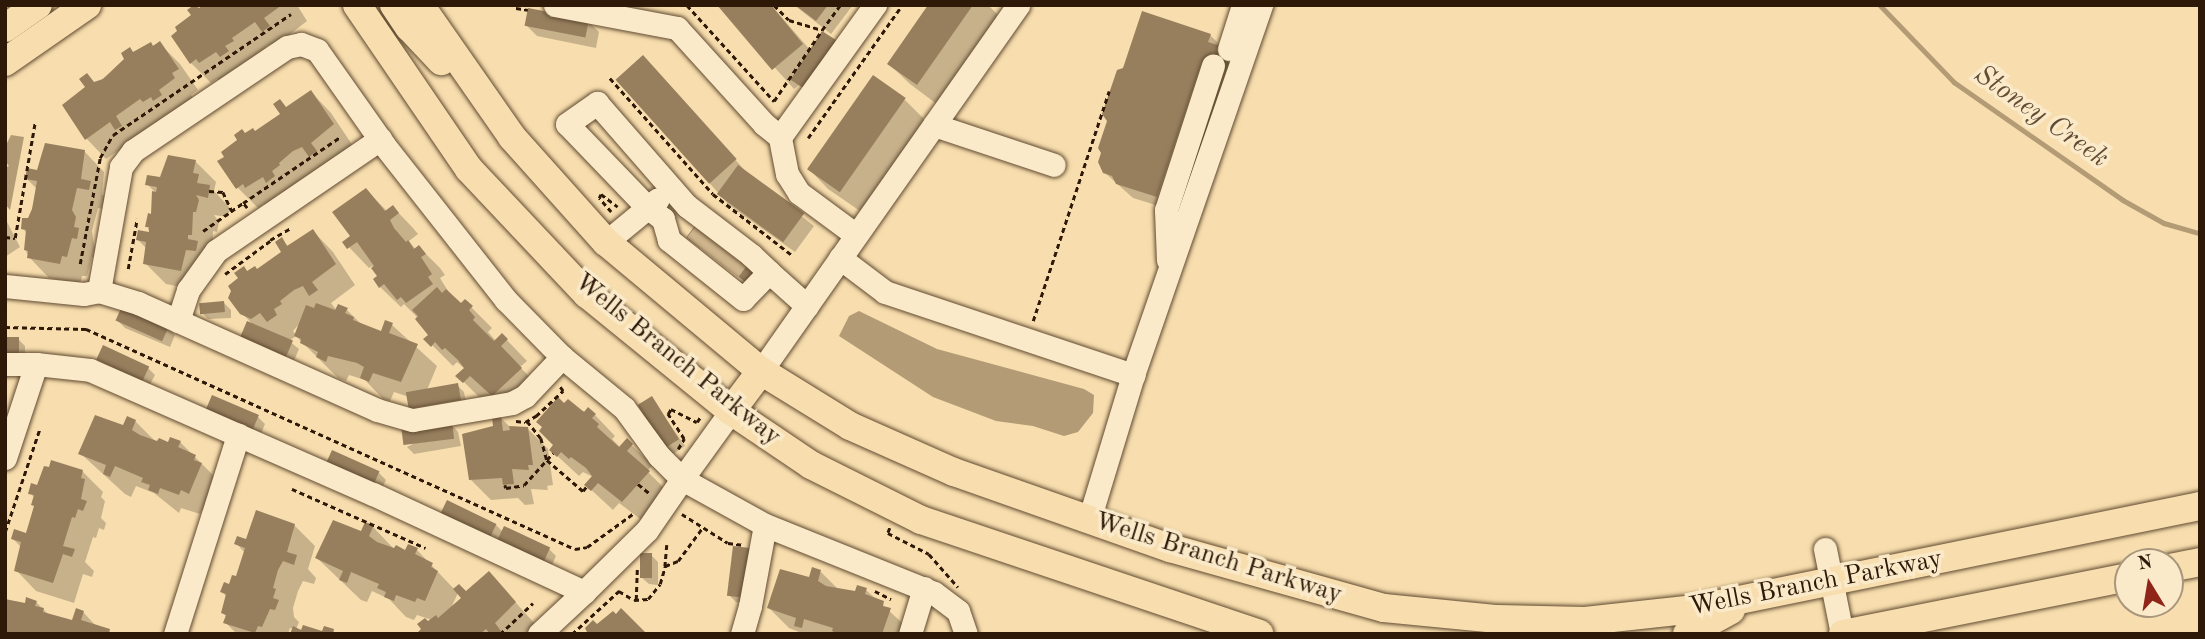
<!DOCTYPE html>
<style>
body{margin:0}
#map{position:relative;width:2205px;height:639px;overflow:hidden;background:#f8deae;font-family:"Old Standard TT",serif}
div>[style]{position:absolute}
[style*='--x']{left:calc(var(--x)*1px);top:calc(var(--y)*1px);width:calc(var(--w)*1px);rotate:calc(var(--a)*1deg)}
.water>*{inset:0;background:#b39b75}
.shadow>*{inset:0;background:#0003}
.stream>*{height:4.5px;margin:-2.25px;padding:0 2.25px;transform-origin:2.25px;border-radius:2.25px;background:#b39b75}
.building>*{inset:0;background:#977f5e;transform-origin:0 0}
.minor-tunnel>*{height:23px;margin-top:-11.5px;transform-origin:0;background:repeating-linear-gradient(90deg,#d0b68d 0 23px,transparent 0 34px)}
.path>*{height:2.5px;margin-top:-1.25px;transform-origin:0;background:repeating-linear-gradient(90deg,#2e1807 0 5px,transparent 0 8.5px)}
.roads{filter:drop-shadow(0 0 2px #604a31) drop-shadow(0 0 2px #604a31)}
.minor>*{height:23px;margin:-11.5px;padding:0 11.5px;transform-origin:11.5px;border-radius:11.5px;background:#faeaca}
.major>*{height:28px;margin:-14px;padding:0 14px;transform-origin:14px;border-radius:14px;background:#f8deae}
span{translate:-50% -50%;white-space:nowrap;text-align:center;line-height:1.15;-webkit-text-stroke:7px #faeaca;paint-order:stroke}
.street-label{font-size:26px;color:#2e1807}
.water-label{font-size:28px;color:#634c33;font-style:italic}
.frame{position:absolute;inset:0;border:7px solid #2e1807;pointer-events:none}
.north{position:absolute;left:2114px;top:548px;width:70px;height:70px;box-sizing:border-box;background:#faeaca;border:2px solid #a8967c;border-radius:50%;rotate:349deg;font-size:19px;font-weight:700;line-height:28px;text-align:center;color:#2e1807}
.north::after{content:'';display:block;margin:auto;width:24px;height:32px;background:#8f2418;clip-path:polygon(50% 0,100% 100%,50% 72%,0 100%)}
</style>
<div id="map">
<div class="water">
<div style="clip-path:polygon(11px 135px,24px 137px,10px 210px,5px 204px,5px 168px,9px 166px,5px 161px,5px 147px)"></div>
<div style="clip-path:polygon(859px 311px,937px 349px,1084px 389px,1094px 395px,1093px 413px,1078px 432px,1064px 436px,1033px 426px,996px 421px,933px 397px,839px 336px,849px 316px)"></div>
</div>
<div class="shadow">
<div style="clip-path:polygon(213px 5px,297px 5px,307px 21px,284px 39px,267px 46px,244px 68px,221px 82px,217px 79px,211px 83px,191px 63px,199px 10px)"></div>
<div style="clip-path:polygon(719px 5px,771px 5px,811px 51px,809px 93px,799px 85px,794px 89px)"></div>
<div style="clip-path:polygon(794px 5px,853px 5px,831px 34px)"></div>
<div style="clip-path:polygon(930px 5px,988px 5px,1000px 17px,938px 105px,910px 84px,889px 64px)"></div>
<div style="clip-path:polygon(588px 21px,599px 32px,596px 48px,537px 36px,526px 25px)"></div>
<div style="clip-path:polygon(1210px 35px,1224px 49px,1233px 73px,1219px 68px,1172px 210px,1133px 198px,1104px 172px)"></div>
<div style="clip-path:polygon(159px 43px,180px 64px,198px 90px,191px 95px,194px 99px,106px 159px,86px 138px,87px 75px,96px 84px,134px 54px)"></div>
<div style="clip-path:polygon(657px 72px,749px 175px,814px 226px,795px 252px,729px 205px,618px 80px)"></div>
<div style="clip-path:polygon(311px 92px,331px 113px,353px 146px,267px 207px,264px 204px,258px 208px,238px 188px,246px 135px,256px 133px)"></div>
<div style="clip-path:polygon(905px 100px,925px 120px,860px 211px,828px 189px,808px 168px)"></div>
<div style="clip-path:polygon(84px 151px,104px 172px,102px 194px,110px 203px,109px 210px,98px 208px,92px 231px,94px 245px,99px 250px,98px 258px,92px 257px,87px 276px,82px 276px,80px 284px,49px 278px,29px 257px,25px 249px,27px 233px,22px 228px,30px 220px,37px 189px,27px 179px)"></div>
<div style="clip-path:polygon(195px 161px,216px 182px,214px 191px,230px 208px,228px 217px,214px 215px,219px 222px,217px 232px,213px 231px,212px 257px,218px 263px,216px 271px,206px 269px,201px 291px,166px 284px,145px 263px,147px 249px,138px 240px,150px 234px,147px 226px,153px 216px,154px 191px,147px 184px)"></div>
<div style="clip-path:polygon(366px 190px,387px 211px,393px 207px,413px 228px,418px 234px,409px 241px,416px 250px,419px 247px,440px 268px,445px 275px,440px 278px,451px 296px,461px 306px,465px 301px,492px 328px,488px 332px,496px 341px,502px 335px,527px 361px,520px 367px,541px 389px,513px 415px,491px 395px,484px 402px,458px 376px,465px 369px,457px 362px,453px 366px,426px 339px,430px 335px,418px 318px,404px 304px,401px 307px,380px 287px,379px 276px,372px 266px,369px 268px,345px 243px,353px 237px)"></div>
<div style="clip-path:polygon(5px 218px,20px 247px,5px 257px)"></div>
<div style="clip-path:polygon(evenodd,313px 231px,333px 252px,355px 285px,331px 303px,337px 311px,347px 310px,363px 326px,382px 334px,392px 325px,437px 366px,427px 390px,457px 385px,464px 392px,467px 407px,418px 415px,411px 408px,409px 397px,394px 392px,390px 401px,383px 399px,365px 380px,349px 375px,346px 381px,338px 378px,296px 336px,289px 341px,299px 349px,293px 363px,249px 344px,254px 326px,242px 313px,247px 272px,257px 270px,284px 253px,282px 240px,289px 247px,313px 231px,301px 322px,296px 335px,293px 331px,301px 322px)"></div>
<div style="clip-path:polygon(224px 303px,231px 310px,231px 318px,208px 319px,201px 312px)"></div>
<div style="clip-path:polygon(118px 321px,168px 328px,175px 335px,170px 347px,125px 328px)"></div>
<div style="clip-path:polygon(18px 339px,25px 346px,25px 360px,5px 360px)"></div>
<div style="clip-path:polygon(98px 359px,148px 368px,155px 375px,149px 386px,106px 366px)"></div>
<div style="clip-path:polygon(213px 397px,258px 417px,265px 424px,260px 436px)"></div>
<div style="clip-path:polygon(651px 398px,685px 446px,673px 454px,666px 447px)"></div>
<div style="clip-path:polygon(565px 405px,595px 415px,615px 436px,612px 439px,621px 448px,627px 441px,653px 465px,647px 471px,669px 493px,643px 521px,619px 503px,613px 510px,586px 485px,593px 477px,583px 472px,579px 476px,551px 450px,556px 445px)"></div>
<div style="clip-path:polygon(501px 418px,511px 428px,527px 428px,548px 449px,553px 485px,547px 486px,548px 490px,531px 489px,534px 504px,525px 505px,518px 498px,491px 500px,471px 480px)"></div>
<div style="clip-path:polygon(135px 421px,158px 444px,180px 442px,216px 478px,210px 513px,202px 510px,200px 514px,181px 508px,179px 513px,154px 493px,136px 486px,131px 497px,125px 494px,80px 453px)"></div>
<div style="clip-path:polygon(451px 424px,458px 432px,461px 446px,414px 454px,407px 447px)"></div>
<div style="clip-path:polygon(333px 452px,379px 473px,386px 480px,380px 492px)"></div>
<div style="clip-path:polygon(82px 471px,103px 492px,101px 497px,105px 501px,101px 518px,106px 523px,104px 530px,99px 528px,96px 538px,93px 537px,85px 562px,94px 571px,92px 577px,83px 574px,74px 603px,36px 591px,16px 570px,21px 547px,13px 539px,27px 535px,35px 507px,35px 498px,30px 493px)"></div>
<div style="clip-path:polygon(449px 521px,496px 525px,503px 532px,505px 529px,549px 549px,556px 556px,551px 567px)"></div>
<div style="clip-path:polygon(294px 525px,315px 546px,308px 569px,316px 578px,314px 584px,303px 581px,298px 591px,293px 608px,294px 617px,299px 622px,296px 629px,323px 633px,333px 631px,336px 634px,292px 634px,294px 629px,290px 628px,288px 634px,237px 634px,225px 622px,227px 617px,223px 613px,227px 597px,222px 592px,237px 578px,245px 553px,236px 543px)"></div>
<div style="clip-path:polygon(evenodd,373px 527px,395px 550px,417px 550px,455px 590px,466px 593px,489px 573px,535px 624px,525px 634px,419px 634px,432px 620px,417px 615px,414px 620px,406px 617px,389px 599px,372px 591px,367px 602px,361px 600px,317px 558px,373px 527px,458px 593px,463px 598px,450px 610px,458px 593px)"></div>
<div style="clip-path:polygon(734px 548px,751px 604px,736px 602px,729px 595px)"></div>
<div style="clip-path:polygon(651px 555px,658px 562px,658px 585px,649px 584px,641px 577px)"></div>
<div style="clip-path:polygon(821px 572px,839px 590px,856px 593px,866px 590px,910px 630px,909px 634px,804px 634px,789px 628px,769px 608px)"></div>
<div style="clip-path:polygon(36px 602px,49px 615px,73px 622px,83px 612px,97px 627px,113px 634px,5px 634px,26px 605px)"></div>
</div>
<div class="stream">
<div style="--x:1880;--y:5;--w:107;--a:46.1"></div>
<div style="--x:1954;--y:82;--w:206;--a:34.9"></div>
<div style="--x:2123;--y:200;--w:47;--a:29.3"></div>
<div style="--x:2164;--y:223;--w:37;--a:16"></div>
</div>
<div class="building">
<div style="clip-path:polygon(194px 5px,199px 8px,203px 5px,282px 5px,264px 18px,270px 26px,262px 32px,255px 22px,232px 38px,234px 41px,225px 46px,229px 51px,220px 57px,216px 52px,199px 63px,196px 59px,190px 64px,171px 36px,177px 31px,175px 27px,191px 15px,187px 10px)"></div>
<div style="clip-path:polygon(717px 5px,771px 5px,803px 44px,772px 70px)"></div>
<div style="clip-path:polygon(795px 5px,828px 5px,816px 21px)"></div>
<div style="clip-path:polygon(928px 5px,973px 5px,917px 85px,887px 64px)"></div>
<div style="left:528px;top:8px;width:62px;height:18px;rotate:11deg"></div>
<div style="clip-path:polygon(1142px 11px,1211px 34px,1208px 42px,1236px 51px,1230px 71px,1202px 62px,1157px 197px,1116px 184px,1112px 176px,1103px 173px,1098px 162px,1101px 153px,1098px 148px,1107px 121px,1102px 114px,1117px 70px,1123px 68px)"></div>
<div style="left:822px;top:31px;width:17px;height:58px;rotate:33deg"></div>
<div style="clip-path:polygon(160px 41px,179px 69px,172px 73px,175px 78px,159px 90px,162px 95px,153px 101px,151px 97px,143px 102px,140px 99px,116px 116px,122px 126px,115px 130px,110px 122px,85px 140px,62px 105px,85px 87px,79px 79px,87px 73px,94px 82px,103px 79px,124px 59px,121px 53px,130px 47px,133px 52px,151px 42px,153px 46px)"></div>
<div style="left:643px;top:55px;width:140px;height:37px;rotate:48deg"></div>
<div style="left:873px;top:75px;width:40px;height:115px;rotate:35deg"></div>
<div style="clip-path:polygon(311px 90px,334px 124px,311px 143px,317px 151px,309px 157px,302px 147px,293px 151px,279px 163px,280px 165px,272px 171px,275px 176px,266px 183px,263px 177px,245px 188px,243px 184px,236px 189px,217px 161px,224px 157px,221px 152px,237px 140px,234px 135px,242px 129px,245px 133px,253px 128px,255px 131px,280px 114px,273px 104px,280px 99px,286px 107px)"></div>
<div style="clip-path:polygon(45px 143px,85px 150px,81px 179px,91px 181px,89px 190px,77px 188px,72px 210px,76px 217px,74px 227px,79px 228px,77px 239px,72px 238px,67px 257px,62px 256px,60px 264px,27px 258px,28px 251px,24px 250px,26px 230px,21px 229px,22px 218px,28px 218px,32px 209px,37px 181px,25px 179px,27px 168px,37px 170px)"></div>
<div style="clip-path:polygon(168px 155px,196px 160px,193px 173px,199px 174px,197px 183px,210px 185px,208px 198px,196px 195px,199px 200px,196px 212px,193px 212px,192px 235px,188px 235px,188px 239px,198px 241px,196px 251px,186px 250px,181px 271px,143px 264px,146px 242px,136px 240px,138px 230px,149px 232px,149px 227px,145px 227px,148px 213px,151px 214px,152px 191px,156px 192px,157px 187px,145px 185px,147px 175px,160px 177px)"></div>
<div style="left:738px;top:165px;width:82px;height:36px;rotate:36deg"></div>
<div style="clip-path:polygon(366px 188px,385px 211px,393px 205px,399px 213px,390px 220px,394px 228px,406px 242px,408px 240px,414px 249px,419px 245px,426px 254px,421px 257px,432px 274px,428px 277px,433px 284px,406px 303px,401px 297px,397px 300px,384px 284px,379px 288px,373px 279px,377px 276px,371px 268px,374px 266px,357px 242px,347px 249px,342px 242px,350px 236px,332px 212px)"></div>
<div style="left:697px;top:223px;width:79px;height:18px;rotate:37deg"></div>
<div style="clip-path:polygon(313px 229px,336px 264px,312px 282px,318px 290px,309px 296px,303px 286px,294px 290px,280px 301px,282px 304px,274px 309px,277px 315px,267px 322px,260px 313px,251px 319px,240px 314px,228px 298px,231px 291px,228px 286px,238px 278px,234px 273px,244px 266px,247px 271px,255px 266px,257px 269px,281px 252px,275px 242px,282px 237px,287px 246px)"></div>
<div style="clip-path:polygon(437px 287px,442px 293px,446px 289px,461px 303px,465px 299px,473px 306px,469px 310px,475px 317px,473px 320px,494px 341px,502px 333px,508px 339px,501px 346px,522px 368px,492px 396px,470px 376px,463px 383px,455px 376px,464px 368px,458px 360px,445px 348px,442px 350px,435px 342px,431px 347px,423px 339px,428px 335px,415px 319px,418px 316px,412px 310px)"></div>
<div style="left:224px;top:301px;width:11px;height:25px;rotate:85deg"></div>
<div style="clip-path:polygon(316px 303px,335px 310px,338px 304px,348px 308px,345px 313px,354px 317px,353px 320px,381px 331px,385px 320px,393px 323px,389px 333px,418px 344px,401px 382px,373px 373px,369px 382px,360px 378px,364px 367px,357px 363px,328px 356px,326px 362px,316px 357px,318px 352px,300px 343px,301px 339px,294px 336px,306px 305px,314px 308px)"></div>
<div style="left:122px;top:306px;width:51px;height:16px;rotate:24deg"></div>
<div style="left:247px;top:321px;width:50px;height:18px;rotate:23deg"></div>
<div style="left:5px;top:337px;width:14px;height:16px"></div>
<div style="left:103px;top:345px;width:51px;height:16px;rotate:25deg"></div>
<div style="left:458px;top:383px;width:17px;height:53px;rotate:80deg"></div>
<div style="left:212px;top:395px;width:51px;height:16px;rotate:23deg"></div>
<div style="left:652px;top:396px;width:51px;height:17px;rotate:58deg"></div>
<div style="clip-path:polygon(558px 397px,564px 403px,568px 399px,584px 412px,588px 407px,596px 414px,592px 418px,599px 424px,597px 427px,619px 447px,627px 438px,633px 444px,627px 451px,650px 471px,622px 502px,598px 483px,591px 491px,584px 485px,592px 476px,586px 468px,571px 457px,569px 459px,561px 452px,557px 457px,549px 450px,553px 445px,539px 431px,542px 427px,536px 422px)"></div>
<div style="clip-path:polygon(95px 415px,123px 425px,127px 416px,136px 420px,132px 430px,140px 435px,157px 441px,159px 438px,168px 442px,170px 437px,181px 441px,178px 447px,196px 455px,194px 460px,202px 463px,189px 494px,181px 490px,179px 495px,160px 488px,158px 494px,148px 490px,150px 485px,141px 482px,143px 478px,115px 466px,110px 477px,103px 474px,106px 465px,78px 454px)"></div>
<div style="clip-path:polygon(501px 416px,503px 431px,510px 430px,509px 426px,528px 427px,533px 465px,528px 465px,529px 470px,512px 469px,514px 484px,503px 485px,502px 478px,469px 480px,462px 434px,493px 426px,492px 417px)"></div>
<div style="left:452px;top:422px;width:17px;height:51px;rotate:83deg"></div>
<div style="left:332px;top:450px;width:52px;height:16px;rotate:24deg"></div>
<div style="clip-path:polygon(51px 460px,83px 470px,81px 478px,85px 479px,81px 499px,87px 501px,83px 511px,78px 509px,75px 518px,72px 517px,63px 546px,75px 549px,72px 557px,63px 554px,53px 583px,14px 571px,21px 542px,11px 539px,14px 529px,26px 533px,34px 506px,31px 505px,34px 495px,28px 494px,31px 483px,37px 485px,44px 466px,49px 467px)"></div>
<div style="left:447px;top:500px;width:55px;height:16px;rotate:26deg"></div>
<div style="clip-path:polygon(256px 510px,295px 524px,287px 552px,297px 555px,294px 565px,283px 561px,278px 570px,273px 588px,276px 589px,273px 598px,279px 600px,275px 610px,270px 609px,262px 627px,258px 626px,255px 633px,223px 623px,226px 615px,221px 613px,226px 594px,220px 592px,224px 582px,229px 584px,232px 575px,236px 576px,245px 548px,234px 544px,237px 536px,246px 539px)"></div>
<div style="clip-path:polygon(333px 520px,361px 531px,365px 522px,374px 525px,369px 536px,377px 542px,394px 548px,396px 545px,405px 550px,408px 544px,418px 548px,415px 554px,433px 563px,431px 567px,438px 571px,425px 601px,417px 598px,415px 602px,396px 595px,394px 601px,384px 597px,386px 592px,377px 588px,379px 584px,351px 572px,347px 583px,339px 580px,343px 571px,315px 558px)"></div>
<div style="left:504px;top:526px;width:51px;height:15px;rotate:25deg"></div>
<div style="left:733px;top:546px;width:17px;height:50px;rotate:7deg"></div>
<div style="left:640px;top:553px;width:12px;height:25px"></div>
<div style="clip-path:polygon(812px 567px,821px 570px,818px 581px,826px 586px,855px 591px,857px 585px,867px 588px,865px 594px,884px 601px,883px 606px,891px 608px,882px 634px,838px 634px,832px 631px,833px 628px,804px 619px,802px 628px,794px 626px,796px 618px,767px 608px,780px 569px,809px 577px)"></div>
<div style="clip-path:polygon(489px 571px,516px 602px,495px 623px,501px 631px,498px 634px,490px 634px,486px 629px,480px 634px,416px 634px,421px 629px,417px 624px,425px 618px,428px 621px,436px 615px,438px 618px,461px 598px,453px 589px,459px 584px,466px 591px)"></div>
<div style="clip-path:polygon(26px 597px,37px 601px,35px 606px,44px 608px,43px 612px,72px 620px,76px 608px,84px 611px,81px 620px,110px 629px,109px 634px,5px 634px,5px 599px,25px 603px)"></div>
<div style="clip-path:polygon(621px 608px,645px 632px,643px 634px,588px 634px,585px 628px,593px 620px,597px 624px,613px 611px,616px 614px)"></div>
<div style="clip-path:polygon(303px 625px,322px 631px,324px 626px,334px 629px,333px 634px,290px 634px,293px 626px,301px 630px)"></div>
</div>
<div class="minor-tunnel">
<div style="--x:696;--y:244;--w:18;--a:-52"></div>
<div style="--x:711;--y:256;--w:18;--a:-52"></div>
<div style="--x:729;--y:270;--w:19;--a:-54"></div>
</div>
<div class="path">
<div style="--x:687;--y:5;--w:130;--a:47.8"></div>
<div style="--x:774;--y:101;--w:86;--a:-55.9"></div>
<div style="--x:774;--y:5;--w:21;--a:45"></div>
<div style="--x:789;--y:20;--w:34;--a:17"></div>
<div style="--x:822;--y:30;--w:31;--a:-54"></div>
<div style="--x:516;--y:8;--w:12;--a:9"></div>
<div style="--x:610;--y:78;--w:155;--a:48.4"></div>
<div style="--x:713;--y:194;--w:100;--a:37.7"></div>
<div style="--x:808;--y:138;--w:163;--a:-54.7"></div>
<div style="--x:209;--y:191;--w:14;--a:4"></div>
<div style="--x:223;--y:192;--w:21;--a:65"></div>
<div style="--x:247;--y:208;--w:6;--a:-129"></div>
<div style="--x:243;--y:203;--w:117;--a:-34.2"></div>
<div style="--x:611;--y:212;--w:18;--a:-131"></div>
<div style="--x:599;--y:198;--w:4;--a:-63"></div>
<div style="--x:601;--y:194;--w:21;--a:37"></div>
<div style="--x:203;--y:231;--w:49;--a:-35"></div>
<div style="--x:5;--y:237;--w:10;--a:6"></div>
<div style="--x:15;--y:238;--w:118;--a:-80.2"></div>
<div style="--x:270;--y:240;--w:24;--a:-30"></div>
<div style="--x:80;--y:264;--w:108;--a:-79.3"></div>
<div style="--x:100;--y:158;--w:26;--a:-61"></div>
<div style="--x:113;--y:135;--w:215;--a:-34.2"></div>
<div style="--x:128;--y:269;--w:51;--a:-79.8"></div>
<div style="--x:225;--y:274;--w:56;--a:-36.3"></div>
<div style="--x:1033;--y:321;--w:242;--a:-71.7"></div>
<div style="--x:5;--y:327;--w:81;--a:1.4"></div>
<div style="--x:86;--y:329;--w:536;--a:24.22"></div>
<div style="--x:575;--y:549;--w:12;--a:-9"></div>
<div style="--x:587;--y:547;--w:58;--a:-35.9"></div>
<div style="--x:516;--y:421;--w:9;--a:6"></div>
<div style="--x:525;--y:422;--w:13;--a:-29"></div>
<div style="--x:536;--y:416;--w:37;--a:-43"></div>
<div style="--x:563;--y:391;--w:5;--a:-127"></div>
<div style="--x:527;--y:421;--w:22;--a:51"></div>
<div style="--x:541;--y:438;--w:23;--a:75"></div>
<div style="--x:547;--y:460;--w:48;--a:40.7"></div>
<div style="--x:583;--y:491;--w:5;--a:-53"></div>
<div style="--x:678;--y:449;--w:12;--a:-59"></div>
<div style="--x:684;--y:439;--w:30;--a:-123"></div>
<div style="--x:668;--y:414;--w:6;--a:-59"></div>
<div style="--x:671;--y:409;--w:29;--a:27"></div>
<div style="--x:697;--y:422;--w:7;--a:-56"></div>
<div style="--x:638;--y:484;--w:14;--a:39"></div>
<div style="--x:505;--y:485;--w:3;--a:72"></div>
<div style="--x:506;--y:488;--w:18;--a:-9"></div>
<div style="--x:524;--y:485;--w:43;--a:-47.8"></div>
<div style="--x:292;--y:489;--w:146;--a:23.8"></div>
<div style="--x:682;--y:514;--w:54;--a:32.2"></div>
<div style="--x:728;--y:543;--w:16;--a:7"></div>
<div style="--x:890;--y:528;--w:5;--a:112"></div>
<div style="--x:888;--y:533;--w:46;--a:27.1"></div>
<div style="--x:929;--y:554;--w:44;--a:48.7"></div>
<div style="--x:5;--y:532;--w:110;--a:-71.4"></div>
<div style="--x:667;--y:545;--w:21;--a:95"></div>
<div style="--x:665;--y:566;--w:14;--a:-21"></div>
<div style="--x:678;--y:561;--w:42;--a:-53.7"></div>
<div style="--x:875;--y:591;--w:18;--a:27"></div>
<div style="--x:636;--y:600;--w:31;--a:-88"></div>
<div style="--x:500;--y:634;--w:45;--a:-43.2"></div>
<div style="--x:572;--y:634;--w:64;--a:-42.5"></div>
<div style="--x:619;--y:591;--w:17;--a:31"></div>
<div style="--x:634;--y:600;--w:14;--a:-4"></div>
<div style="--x:648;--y:599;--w:19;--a:-51"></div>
<div style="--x:660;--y:584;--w:19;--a:-74"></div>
</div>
<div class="roads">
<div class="minor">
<div style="--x:555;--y:5;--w:124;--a:10.7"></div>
<div style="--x:677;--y:28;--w:130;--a:47.8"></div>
<div style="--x:764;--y:124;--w:21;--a:39"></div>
<div style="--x:1229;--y:49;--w:46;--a:-72.3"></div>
<div style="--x:934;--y:125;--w:126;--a:18.4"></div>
<div style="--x:856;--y:235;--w:71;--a:-143.6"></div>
<div style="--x:799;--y:193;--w:22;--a:-122"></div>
<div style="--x:787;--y:174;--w:38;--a:-101"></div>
<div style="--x:780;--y:137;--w:163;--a:-54.3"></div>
<div style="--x:606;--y:242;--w:67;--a:-39.6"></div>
<div style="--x:840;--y:258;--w:56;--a:37.1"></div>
<div style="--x:885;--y:292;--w:262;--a:18.5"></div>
<div style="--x:1168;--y:260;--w:50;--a:-92.3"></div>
<div style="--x:1166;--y:210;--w:152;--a:-72"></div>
<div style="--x:769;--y:272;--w:37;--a:134"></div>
<div style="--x:743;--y:299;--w:95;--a:-141.4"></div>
<div style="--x:669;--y:240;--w:22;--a:-106"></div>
<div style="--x:663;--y:219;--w:20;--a:-143"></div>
<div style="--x:647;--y:207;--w:115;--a:-133.9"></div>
<div style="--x:567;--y:124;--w:37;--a:-35"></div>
<div style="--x:597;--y:103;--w:137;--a:48.9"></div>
<div style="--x:687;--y:206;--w:81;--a:37.4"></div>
<div style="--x:751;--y:255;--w:25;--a:43"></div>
<div style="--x:769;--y:272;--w:51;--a:41.8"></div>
<div style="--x:5;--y:286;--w:79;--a:5.8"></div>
<div style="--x:84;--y:294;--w:15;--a:-11"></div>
<div style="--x:99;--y:291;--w:41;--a:17.1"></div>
<div style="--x:138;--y:303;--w:262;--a:24.1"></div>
<div style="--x:377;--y:410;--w:37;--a:16"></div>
<div style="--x:413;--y:420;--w:100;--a:-9.7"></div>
<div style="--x:512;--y:403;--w:15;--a:-28"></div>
<div style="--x:525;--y:396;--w:54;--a:-46.5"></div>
<div style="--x:178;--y:321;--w:33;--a:-72"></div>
<div style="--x:188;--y:290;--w:48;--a:-54.3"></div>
<div style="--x:216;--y:251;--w:199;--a:-34.3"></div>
<div style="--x:5;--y:364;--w:31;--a:0"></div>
<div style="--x:36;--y:364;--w:54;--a:6.3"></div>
<div style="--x:90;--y:370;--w:309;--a:23.7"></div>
<div style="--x:373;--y:494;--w:233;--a:24.9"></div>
<div style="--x:584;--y:592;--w:88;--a:-44.5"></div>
<div style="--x:647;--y:530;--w:62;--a:-55.5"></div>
<div style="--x:682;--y:479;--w:33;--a:-135"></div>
<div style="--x:659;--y:456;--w:59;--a:-126.1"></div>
<div style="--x:624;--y:408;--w:80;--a:-140.6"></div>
<div style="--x:562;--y:357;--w:80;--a:-134.5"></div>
<div style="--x:506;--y:300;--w:197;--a:-128.2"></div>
<div style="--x:384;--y:145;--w:116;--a:-125.2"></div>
<div style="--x:317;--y:50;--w:17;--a:-159"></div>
<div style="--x:301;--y:44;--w:14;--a:168"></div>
<div style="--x:287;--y:47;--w:186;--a:146"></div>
<div style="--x:133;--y:151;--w:20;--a:127"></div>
<div style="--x:121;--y:167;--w:126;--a:100.1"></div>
<div style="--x:761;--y:371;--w:447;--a:-54.9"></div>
<div style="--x:731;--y:411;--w:84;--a:125.8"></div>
<div style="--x:682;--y:479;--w:95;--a:29"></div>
<div style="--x:765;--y:525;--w:182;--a:21.9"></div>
<div style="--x:934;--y:593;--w:30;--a:37"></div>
<div style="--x:958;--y:611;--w:24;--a:71"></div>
<div style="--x:5;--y:458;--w:99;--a:-71.7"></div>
<div style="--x:1089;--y:520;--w:152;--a:-73.1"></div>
<div style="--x:1133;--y:375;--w:392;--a:-70.9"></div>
<div style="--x:1825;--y:549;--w:87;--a:78.7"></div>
<div style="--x:175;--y:634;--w:209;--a:-72.4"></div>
<div style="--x:539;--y:634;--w:62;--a:-43"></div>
<div style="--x:742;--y:634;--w:29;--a:-74"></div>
<div style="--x:750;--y:606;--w:82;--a:-79.5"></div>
<div style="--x:910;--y:634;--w:48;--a:-73.1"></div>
</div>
<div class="major">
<div style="--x:357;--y:5;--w:199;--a:55.7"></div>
<div style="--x:469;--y:169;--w:172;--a:46.7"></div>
<div style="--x:587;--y:294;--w:186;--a:39.1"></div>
<div style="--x:731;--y:411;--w:97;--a:34"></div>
<div style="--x:811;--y:465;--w:123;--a:26.6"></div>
<div style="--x:921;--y:520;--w:357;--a:18.6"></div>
<div style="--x:394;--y:5;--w:27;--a:56"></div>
<div style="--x:409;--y:27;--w:47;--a:46.7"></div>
<div style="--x:420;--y:5;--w:161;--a:55.1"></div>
<div style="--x:512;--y:137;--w:141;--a:48.2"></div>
<div style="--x:606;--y:242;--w:202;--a:39.8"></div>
<div style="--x:761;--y:371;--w:105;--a:31.7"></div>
<div style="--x:850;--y:426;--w:114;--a:23.9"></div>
<div style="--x:954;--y:472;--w:229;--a:19.4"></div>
<div style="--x:1170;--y:548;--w:222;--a:15.7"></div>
<div style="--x:1384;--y:608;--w:114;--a:5.6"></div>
<div style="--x:1497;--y:619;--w:88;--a:1.3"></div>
<div style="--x:1585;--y:621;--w:111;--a:-6.2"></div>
<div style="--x:1695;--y:609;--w:515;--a:-11.53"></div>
<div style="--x:5;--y:28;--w:40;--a:-34.9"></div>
<div style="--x:5;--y:62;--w:100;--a:-34.8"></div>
<div style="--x:731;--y:411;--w:50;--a:-53.1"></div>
<div style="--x:2170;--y:568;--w:31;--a:-11"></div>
<div style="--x:1687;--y:634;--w:50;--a:-28.6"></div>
<div style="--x:1843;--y:634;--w:291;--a:-11.3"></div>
</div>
</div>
<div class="street-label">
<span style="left:677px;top:360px;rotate:39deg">Wells Branch Parkway</span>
<span style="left:1218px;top:559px;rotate:17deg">Wells Branch Parkway</span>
<span style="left:1816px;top:584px;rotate:-11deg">Wells Branch Parkway</span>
</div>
<div class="water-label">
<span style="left:2041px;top:117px;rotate:35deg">Stoney Creek</span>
</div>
<div class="frame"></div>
<div class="north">N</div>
</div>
